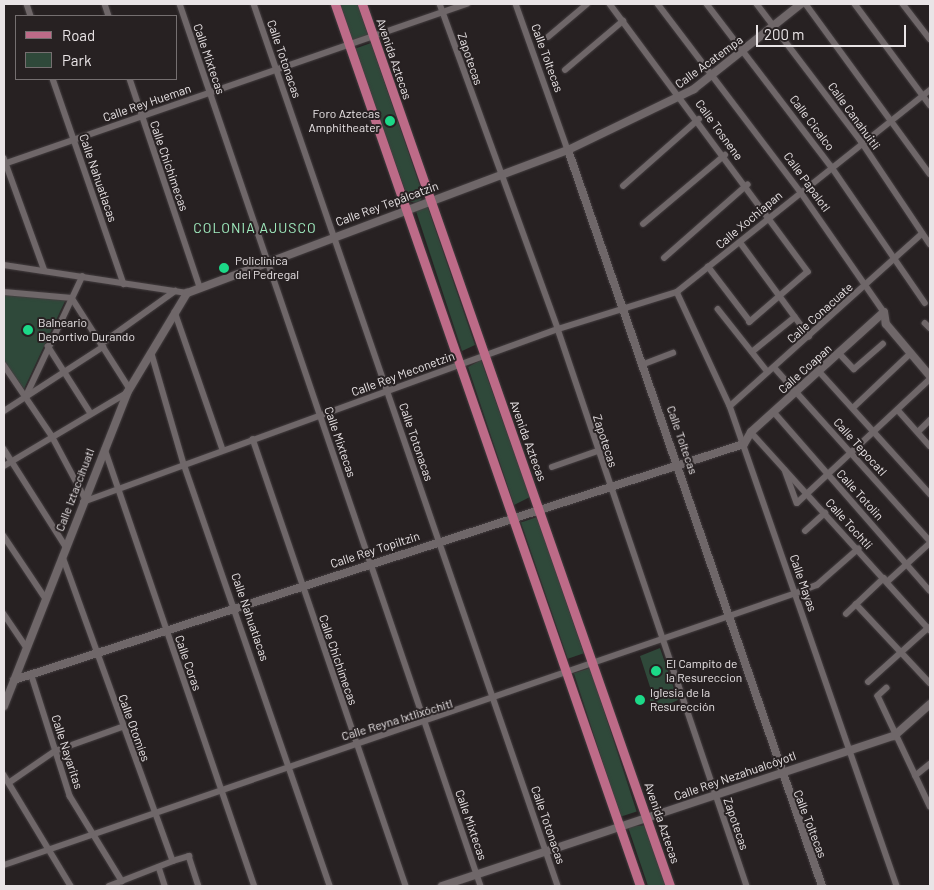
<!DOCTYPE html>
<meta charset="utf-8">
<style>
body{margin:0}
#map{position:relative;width:934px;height:890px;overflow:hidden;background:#272122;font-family:Barlow,sans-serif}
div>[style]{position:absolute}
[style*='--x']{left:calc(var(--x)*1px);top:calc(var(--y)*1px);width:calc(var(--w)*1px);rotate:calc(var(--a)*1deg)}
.green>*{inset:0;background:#2f493a;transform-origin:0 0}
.roads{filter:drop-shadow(0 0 1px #443e40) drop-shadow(0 0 1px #443e40)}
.street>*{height:5.5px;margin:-2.75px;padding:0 2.75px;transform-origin:2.75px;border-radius:2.75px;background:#6f6769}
.secondary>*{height:8px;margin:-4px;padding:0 4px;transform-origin:4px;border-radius:4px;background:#6f6769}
.primary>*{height:9px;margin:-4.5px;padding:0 4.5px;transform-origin:4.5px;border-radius:4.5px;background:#bd6b88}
.dots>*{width:14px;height:14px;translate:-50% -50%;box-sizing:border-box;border:2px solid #272122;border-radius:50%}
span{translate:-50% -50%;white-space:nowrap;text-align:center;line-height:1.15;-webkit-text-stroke:4px #272122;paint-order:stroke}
.street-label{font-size:12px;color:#e9e4e6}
.poi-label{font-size:12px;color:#e9e4e6}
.right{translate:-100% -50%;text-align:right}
.left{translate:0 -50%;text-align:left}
.neighbourhood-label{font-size:14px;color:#a1eec0;letter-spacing:1px}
.frame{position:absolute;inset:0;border:5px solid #e9e4e6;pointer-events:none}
.legend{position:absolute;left:15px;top:15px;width:162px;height:65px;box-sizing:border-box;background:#272122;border:1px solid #756f70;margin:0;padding:6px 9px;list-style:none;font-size:15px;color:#e9e4e6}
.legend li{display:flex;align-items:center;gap:10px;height:25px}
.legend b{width:25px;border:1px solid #756f70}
.scale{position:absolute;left:756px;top:25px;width:150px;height:22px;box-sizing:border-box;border:2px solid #e9e4e6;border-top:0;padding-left:6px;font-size:15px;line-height:18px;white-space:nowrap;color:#e9e4e6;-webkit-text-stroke:4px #272122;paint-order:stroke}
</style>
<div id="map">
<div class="green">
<div style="clip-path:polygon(338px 4px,358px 4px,368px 35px,350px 41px)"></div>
<div style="clip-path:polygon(371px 43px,423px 195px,419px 204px,409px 201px,354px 49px)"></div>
<div style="clip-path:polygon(426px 202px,475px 345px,462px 351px,415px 208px)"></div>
<div style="clip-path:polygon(4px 293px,66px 299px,24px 389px,4px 362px)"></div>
<div style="clip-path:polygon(481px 360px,530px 497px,514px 505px,468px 367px)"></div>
<div style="left:537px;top:517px;width:144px;height:17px;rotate:71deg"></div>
<div style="clip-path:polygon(660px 648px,678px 700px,650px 713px,650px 687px,640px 656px)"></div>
<div style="left:590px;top:668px;width:151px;height:17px;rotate:72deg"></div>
<div style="clip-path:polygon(646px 825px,666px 886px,648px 886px,628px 827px)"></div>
</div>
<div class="roads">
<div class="street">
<div style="--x:27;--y:4;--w:13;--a:72"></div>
<div style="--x:105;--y:4;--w:13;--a:72"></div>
<div style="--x:180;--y:4;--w:932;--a:71.16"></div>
<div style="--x:254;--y:4;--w:933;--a:70.98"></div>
<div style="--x:440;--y:4;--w:346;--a:70"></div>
<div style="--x:558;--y:329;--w:588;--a:71.26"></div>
<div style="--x:516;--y:4;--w:155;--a:70.4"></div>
<div style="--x:610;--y:4;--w:333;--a:53.5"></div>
<div style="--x:808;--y:272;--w:77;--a:139.2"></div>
<div style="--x:750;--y:322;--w:69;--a:-127.4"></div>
<div style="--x:658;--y:4;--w:235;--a:52.8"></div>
<div style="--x:800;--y:191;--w:147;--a:55.2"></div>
<div style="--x:707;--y:4;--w:204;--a:52.6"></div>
<div style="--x:831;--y:166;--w:166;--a:55.5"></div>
<div style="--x:757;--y:4;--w:172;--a:52.8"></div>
<div style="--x:861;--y:141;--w:124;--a:56.2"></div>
<div style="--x:806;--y:4;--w:210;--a:53.9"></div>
<div style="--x:855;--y:4;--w:126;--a:53.4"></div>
<div style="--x:903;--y:4;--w:44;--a:52.4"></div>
<div style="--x:548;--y:37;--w:51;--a:-40.2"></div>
<div style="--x:565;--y:70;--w:76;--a:-40.2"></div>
<div style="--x:53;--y:79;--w:217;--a:70.9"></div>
<div style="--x:130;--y:79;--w:219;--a:71.4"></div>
<div style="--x:4;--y:158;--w:120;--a:70.1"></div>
<div style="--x:4;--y:164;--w:490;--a:-19.1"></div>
<div style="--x:623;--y:186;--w:101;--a:-41.4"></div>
<div style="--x:643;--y:224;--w:107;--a:-40.1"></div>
<div style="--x:740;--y:242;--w:117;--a:53.7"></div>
<div style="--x:664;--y:258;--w:111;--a:-41.3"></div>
<div style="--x:4;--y:265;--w:185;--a:8.7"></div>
<div style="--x:4;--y:292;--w:68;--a:5"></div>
<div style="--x:72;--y:298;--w:108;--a:57.5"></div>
<div style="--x:677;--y:292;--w:126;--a:65.1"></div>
<div style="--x:730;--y:406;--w:508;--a:70.82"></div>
<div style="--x:718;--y:309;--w:80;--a:51.6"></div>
<div style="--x:175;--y:312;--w:146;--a:70.8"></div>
<div style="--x:925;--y:323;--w:7;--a:45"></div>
<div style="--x:101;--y:344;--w:91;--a:-35.6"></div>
<div style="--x:48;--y:346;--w:78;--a:57.5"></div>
<div style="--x:752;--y:352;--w:55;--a:-39.1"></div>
<div style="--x:839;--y:353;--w:22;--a:47"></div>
<div style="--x:854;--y:369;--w:38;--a:-41"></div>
<div style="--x:152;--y:354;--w:115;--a:73.8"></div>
<div style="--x:184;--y:464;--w:447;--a:70.9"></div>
<div style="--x:644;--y:364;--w:31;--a:-21"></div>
<div style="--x:4;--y:365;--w:86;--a:55.9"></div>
<div style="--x:52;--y:436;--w:68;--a:61.9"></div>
<div style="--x:774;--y:367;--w:234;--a:48.1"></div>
<div style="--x:819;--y:371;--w:166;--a:47.9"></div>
<div style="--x:26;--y:396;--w:132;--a:-64.8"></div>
<div style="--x:730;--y:406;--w:258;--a:-41.9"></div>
<div style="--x:853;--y:408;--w:80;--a:-43.5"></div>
<div style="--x:898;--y:410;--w:48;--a:48.4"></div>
<div style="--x:4;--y:411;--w:118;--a:-32.9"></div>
<div style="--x:774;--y:412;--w:237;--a:48.9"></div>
<div style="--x:751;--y:432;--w:267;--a:47.9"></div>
<div style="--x:918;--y:432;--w:17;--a:-45"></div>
<div style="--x:253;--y:439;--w:472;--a:71.1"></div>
<div style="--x:4;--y:449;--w:114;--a:57.6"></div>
<div style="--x:105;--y:449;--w:462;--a:71.1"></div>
<div style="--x:4;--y:466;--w:143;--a:-30.7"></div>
<div style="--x:552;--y:467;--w:49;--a:-19.2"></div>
<div style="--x:785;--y:470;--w:35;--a:70"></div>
<div style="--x:797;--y:503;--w:182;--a:-43"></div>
<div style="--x:83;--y:502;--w:506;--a:-20.01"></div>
<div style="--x:558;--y:329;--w:125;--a:-17.3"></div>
<div style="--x:677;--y:292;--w:324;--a:-38.6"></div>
<div style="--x:805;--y:531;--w:27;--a:-42"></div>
<div style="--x:4;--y:536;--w:76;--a:56.3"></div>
<div style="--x:63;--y:557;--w:323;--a:70.1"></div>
<div style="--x:173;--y:861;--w:17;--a:-17"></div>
<div style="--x:189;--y:856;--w:32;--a:72"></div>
<div style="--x:887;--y:582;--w:58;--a:-42.2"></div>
<div style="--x:856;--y:604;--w:108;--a:46.9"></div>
<div style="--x:4;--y:614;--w:41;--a:55.9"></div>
<div style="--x:846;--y:614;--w:52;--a:-43.5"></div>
<div style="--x:32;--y:676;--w:126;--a:72.4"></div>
<div style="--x:70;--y:796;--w:100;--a:58.5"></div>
<div style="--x:868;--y:682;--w:81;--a:-42"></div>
<div style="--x:887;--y:688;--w:12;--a:138"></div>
<div style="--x:878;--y:696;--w:122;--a:64.7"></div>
<div style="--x:4;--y:775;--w:130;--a:58.9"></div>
<div style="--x:915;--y:776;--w:19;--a:-39"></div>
<div style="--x:10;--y:782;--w:55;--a:-34.6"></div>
<div style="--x:55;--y:751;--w:71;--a:-19.7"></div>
<div style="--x:4;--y:865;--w:837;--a:-18.95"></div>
<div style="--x:796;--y:593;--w:22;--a:-21"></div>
<div style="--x:817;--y:585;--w:55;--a:-41.3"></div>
<div style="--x:159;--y:867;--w:20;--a:72"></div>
<div style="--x:109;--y:886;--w:69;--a:-21.3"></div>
</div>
<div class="secondary">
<div style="--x:568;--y:150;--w:779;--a:70.96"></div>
<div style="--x:884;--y:312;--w:12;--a:81"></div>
<div style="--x:886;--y:324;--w:68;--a:49.8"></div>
<div style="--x:14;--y:680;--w:767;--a:-17.92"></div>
<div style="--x:744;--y:444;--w:14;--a:-60"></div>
<div style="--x:751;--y:432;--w:179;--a:-42.1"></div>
<div style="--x:4;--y:706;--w:336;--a:-68.5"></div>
<div style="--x:127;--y:393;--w:117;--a:-59"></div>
<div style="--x:187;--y:293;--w:407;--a:-20.6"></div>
<div style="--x:568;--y:150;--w:140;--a:-25.8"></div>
<div style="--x:694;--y:89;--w:137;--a:-38.5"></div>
<div style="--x:442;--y:886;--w:476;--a:-18.4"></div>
<div style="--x:894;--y:736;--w:48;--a:-41.6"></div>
</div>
<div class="primary">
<div style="--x:335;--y:4;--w:933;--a:70.92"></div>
<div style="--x:362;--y:4;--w:934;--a:70.75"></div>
</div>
</div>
<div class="dots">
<div style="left:390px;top:121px;background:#1cd988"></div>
<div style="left:224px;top:268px;background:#1cd988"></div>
<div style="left:28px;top:330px;background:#1cd988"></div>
<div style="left:656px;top:671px;background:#1cd988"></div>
<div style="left:640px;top:700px;background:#1cd988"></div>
</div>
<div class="street-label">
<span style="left:547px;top:58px;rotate:70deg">Calle Toltecas</span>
<span style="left:209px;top:59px;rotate:71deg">Calle Mixtecas</span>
<span style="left:284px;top:59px;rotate:71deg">Calle Totonacas</span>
<span style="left:394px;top:59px;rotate:71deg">Avenida Aztecas</span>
<span style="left:470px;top:59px;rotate:71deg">Zapotecas</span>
<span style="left:709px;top:62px;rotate:-36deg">Calle Acatempa</span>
<span style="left:147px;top:103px;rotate:-19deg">Calle Rey Hueman</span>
<span style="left:854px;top:116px;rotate:54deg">Calle Canahuitli</span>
<span style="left:812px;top:123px;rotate:53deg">Calle Cicalco</span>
<span style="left:719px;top:130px;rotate:54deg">Calle Tosnene</span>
<span style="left:169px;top:166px;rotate:71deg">Calle Chichimecas</span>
<span style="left:98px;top:178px;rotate:71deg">Calle Nahuatlacas</span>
<span style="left:807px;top:182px;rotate:54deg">Calle Papalotl</span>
<span style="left:387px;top:204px;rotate:-20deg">Calle Rey Tepálcatzin</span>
<span style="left:749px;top:220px;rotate:-40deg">Calle Xochiapan</span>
<span style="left:820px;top:313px;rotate:-42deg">Calle Conacuate</span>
<span style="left:805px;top:369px;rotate:-42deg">Calle Coapan</span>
<span style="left:403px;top:374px;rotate:-20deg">Calle Rey Meconetzin</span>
<span style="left:682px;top:440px;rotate:71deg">Calle Toltecas</span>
<span style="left:528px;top:441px;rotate:70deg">Avenida Aztecas</span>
<span style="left:605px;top:441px;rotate:72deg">Zapotecas</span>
<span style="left:340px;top:442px;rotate:71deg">Calle Mixtecas</span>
<span style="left:416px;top:442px;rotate:71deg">Calle Totonacas</span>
<span style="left:860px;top:447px;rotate:48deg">Calle Tepocatl</span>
<span style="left:75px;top:490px;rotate:-69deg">Calle Iztaccíhuatl</span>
<span style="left:860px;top:495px;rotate:48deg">Calle Totolin</span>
<span style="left:849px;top:524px;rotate:48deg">Calle Tochtli</span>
<span style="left:375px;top:550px;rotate:-18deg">Calle Rey Topiltzin</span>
<span style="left:803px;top:583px;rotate:71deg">Calle Mayas</span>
<span style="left:250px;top:617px;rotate:71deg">Calle Nahuatlacas</span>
<span style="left:338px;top:660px;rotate:71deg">Calle Chichimecas</span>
<span style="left:188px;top:663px;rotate:71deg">Calle Coras</span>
<span style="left:397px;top:720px;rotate:-17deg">Calle Reyna Ixtlixóchitl</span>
<span style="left:134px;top:728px;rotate:70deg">Calle Otomíes</span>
<span style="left:67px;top:752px;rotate:72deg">Calle Nayaritas</span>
<span style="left:735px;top:776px;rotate:-19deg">Calle Rey Nezahualcóyotl</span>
<span style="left:662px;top:823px;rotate:71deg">Avenida Aztecas</span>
<span style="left:736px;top:824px;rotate:71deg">Zapotecas</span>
<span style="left:810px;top:824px;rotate:69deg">Calle Toltecas</span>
<span style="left:471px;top:825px;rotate:71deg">Calle Mixtecas</span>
<span style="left:548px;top:825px;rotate:71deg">Calle Totonacas</span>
</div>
<div class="poi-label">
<span class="right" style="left:380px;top:121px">Foro Aztecas<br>Amphitheater</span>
<span class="left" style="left:235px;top:268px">Policlínica<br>del Pedregal</span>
<span class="left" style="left:38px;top:330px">Balneario<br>Deportivo Durando</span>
<span class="left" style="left:666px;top:671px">El Campito de<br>la Resureccion</span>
<span class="left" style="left:650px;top:700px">Iglesia de la<br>Resurección</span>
</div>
<div class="neighbourhood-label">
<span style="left:255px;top:228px">COLONIA AJUSCO</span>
</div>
<div class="frame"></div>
<ul class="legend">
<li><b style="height:6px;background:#bd6b88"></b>Road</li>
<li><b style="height:14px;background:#2f493a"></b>Park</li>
</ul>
<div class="scale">200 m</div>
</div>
